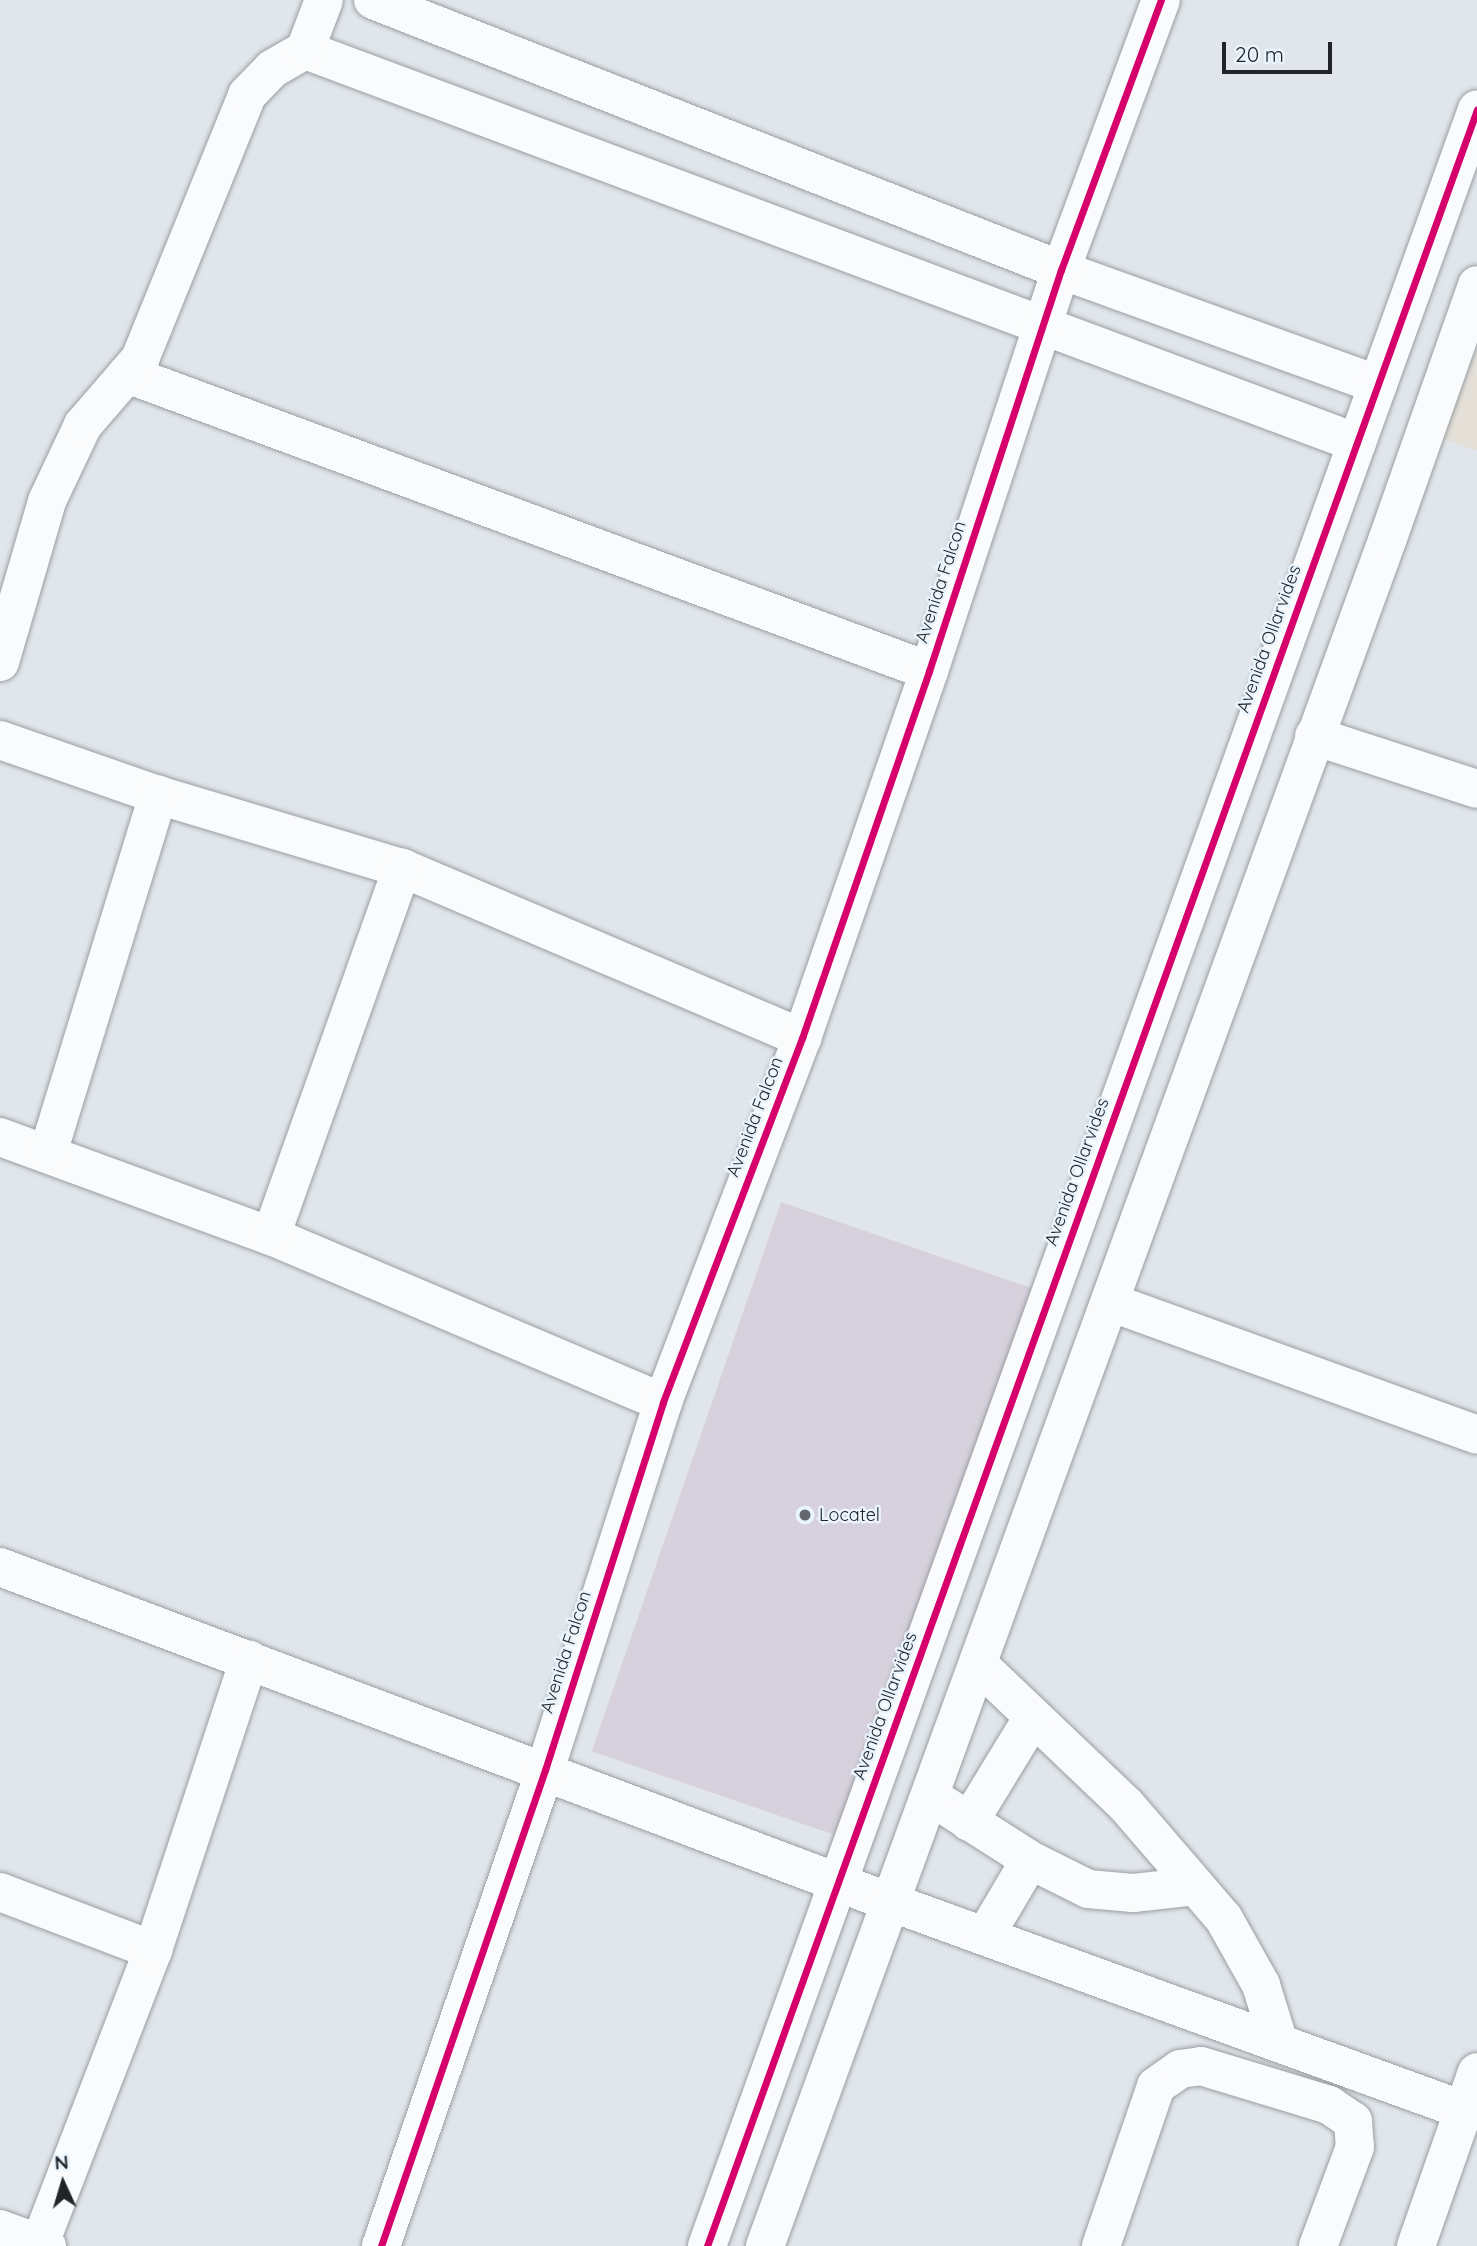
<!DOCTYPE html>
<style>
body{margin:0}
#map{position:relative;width:1477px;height:2246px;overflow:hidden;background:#e0e6eb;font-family:Quicksand,sans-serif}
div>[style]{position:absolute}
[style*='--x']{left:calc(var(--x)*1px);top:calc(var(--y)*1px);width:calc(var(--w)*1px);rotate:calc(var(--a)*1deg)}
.education>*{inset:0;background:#e4dfd7}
.building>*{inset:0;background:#d6d1dc;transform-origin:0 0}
.roads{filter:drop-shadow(0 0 2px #9a9ea1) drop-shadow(0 0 2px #9a9ea1)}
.minor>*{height:38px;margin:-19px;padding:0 19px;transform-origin:19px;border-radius:19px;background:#fafbfc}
.cycleway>*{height:7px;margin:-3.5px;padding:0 3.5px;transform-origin:3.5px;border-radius:3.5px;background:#d6006c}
.dots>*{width:19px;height:19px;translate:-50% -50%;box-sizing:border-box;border:4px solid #e9f4fd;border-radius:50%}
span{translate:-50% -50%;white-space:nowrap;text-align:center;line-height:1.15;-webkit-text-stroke:5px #e9f4fd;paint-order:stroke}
.street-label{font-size:18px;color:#212428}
.poi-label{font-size:18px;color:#212428}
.left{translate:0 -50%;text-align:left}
.north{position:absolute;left:28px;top:2148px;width:70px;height:70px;-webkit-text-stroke:5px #e9f4fd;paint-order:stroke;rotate:356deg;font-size:19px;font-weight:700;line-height:28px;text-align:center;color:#212428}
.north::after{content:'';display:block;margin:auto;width:24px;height:32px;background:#212428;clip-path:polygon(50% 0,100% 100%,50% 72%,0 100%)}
.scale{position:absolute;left:1222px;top:42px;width:110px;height:32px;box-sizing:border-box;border:4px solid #212428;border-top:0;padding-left:9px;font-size:21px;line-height:24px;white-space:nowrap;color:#212428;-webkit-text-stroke:5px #e9f4fd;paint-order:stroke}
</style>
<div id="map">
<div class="education">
<div style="clip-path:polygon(1477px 348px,1477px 451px,1443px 438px)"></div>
</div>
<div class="building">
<div style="left:781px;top:1202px;width:265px;height:581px;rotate:19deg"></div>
</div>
<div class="roads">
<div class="minor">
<div style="--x:373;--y:0;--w:739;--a:21.43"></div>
<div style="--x:1061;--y:270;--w:337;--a:19.9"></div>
<div style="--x:305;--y:50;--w:1123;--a:20.48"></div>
<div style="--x:127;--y:374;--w:855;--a:20.32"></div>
<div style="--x:0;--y:662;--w:168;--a:-73.7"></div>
<div style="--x:47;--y:501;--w:84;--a:-64.7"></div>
<div style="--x:83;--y:425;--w:87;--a:-49.2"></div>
<div style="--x:140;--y:359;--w:285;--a:-67.9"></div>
<div style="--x:247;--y:95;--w:36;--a:-46"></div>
<div style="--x:272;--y:69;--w:38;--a:-30"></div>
<div style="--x:305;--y:50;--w:53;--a:-69.2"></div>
<div style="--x:1314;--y:736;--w:171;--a:18"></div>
<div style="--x:0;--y:740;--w:167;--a:19.2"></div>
<div style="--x:158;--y:795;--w:255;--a:16.7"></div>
<div style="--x:402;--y:868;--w:435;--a:23"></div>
<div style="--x:0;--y:1137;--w:289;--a:20.1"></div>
<div style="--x:271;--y:1236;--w:426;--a:23"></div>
<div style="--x:48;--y:1153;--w:375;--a:-72.9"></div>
<div style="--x:271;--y:1236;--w:391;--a:-70.4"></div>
<div style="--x:1110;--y:1302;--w:390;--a:19.9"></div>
<div style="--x:0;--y:1567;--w:951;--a:20.63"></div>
<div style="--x:890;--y:1902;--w:610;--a:19.95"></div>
<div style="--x:978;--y:1664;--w:204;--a:43.6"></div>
<div style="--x:1126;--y:1805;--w:150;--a:49.3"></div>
<div style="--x:1224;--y:1919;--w:76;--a:60.7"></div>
<div style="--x:1261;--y:1985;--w:61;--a:72.8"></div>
<div style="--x:930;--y:1796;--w:119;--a:32.6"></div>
<div style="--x:1030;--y:1860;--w:65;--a:26.6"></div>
<div style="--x:1088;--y:1889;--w:45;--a:5.1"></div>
<div style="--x:1133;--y:1893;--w:63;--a:-6.3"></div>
<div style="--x:969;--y:1822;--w:123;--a:-58.6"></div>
<div style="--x:0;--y:1892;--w:164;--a:20.8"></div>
<div style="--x:985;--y:1936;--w:88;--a:-59.4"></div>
<div style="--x:0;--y:2229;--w:50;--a:19.9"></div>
<div style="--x:40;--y:2243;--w:314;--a:-68.9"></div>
<div style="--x:153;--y:1950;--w:306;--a:-71.7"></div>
<div style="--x:381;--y:2246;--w:503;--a:-70.99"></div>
<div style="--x:545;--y:1770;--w:386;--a:-72.2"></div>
<div style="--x:663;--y:1402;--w:390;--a:-69.1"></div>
<div style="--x:802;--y:1038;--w:388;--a:-70.9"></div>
<div style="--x:929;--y:671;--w:422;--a:-71.8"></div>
<div style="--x:1061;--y:270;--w:288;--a:-69.7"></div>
<div style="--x:707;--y:2246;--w:2271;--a:-70.18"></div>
<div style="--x:765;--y:2246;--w:1818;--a:-69.96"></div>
<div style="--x:1388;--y:538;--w:268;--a:-70.6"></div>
<div style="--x:1101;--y:2246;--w:169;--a:-71"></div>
<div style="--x:1156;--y:2086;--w:29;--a:-35"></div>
<div style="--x:1180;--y:2069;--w:21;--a:-8"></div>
<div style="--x:1201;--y:2066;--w:134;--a:16.9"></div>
<div style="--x:1329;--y:2105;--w:29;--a:34"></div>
<div style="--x:1353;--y:2121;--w:26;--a:86"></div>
<div style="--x:1355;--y:2147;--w:106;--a:110.5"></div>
<div style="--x:1416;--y:2246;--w:184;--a:-70.7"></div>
</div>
</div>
<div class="cycleway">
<div style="--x:381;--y:2246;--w:503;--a:-70.99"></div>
<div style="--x:545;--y:1770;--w:386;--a:-72.2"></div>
<div style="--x:663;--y:1402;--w:390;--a:-69.1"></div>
<div style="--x:802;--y:1038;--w:388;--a:-70.9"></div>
<div style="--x:929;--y:671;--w:422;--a:-71.8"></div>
<div style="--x:1061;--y:270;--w:288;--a:-69.7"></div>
<div style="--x:707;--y:2246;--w:2271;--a:-70.18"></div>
</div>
<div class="dots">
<div style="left:805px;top:1515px;background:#64686c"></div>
</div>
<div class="street-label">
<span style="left:941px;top:582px;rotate:-72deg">Avenida Falcon</span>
<span style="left:1269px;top:639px;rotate:-70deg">Avenida Ollarvides</span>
<span style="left:755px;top:1117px;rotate:-69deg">Avenida Falcon</span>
<span style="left:1077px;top:1172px;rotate:-70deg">Avenida Ollarvides</span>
<span style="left:566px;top:1652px;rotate:-72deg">Avenida Falcon</span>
<span style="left:885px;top:1706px;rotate:-70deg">Avenida Ollarvides</span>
</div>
<div class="poi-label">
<span class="left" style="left:819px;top:1515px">Locatel</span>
</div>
<div class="north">N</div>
<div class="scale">20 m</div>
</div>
